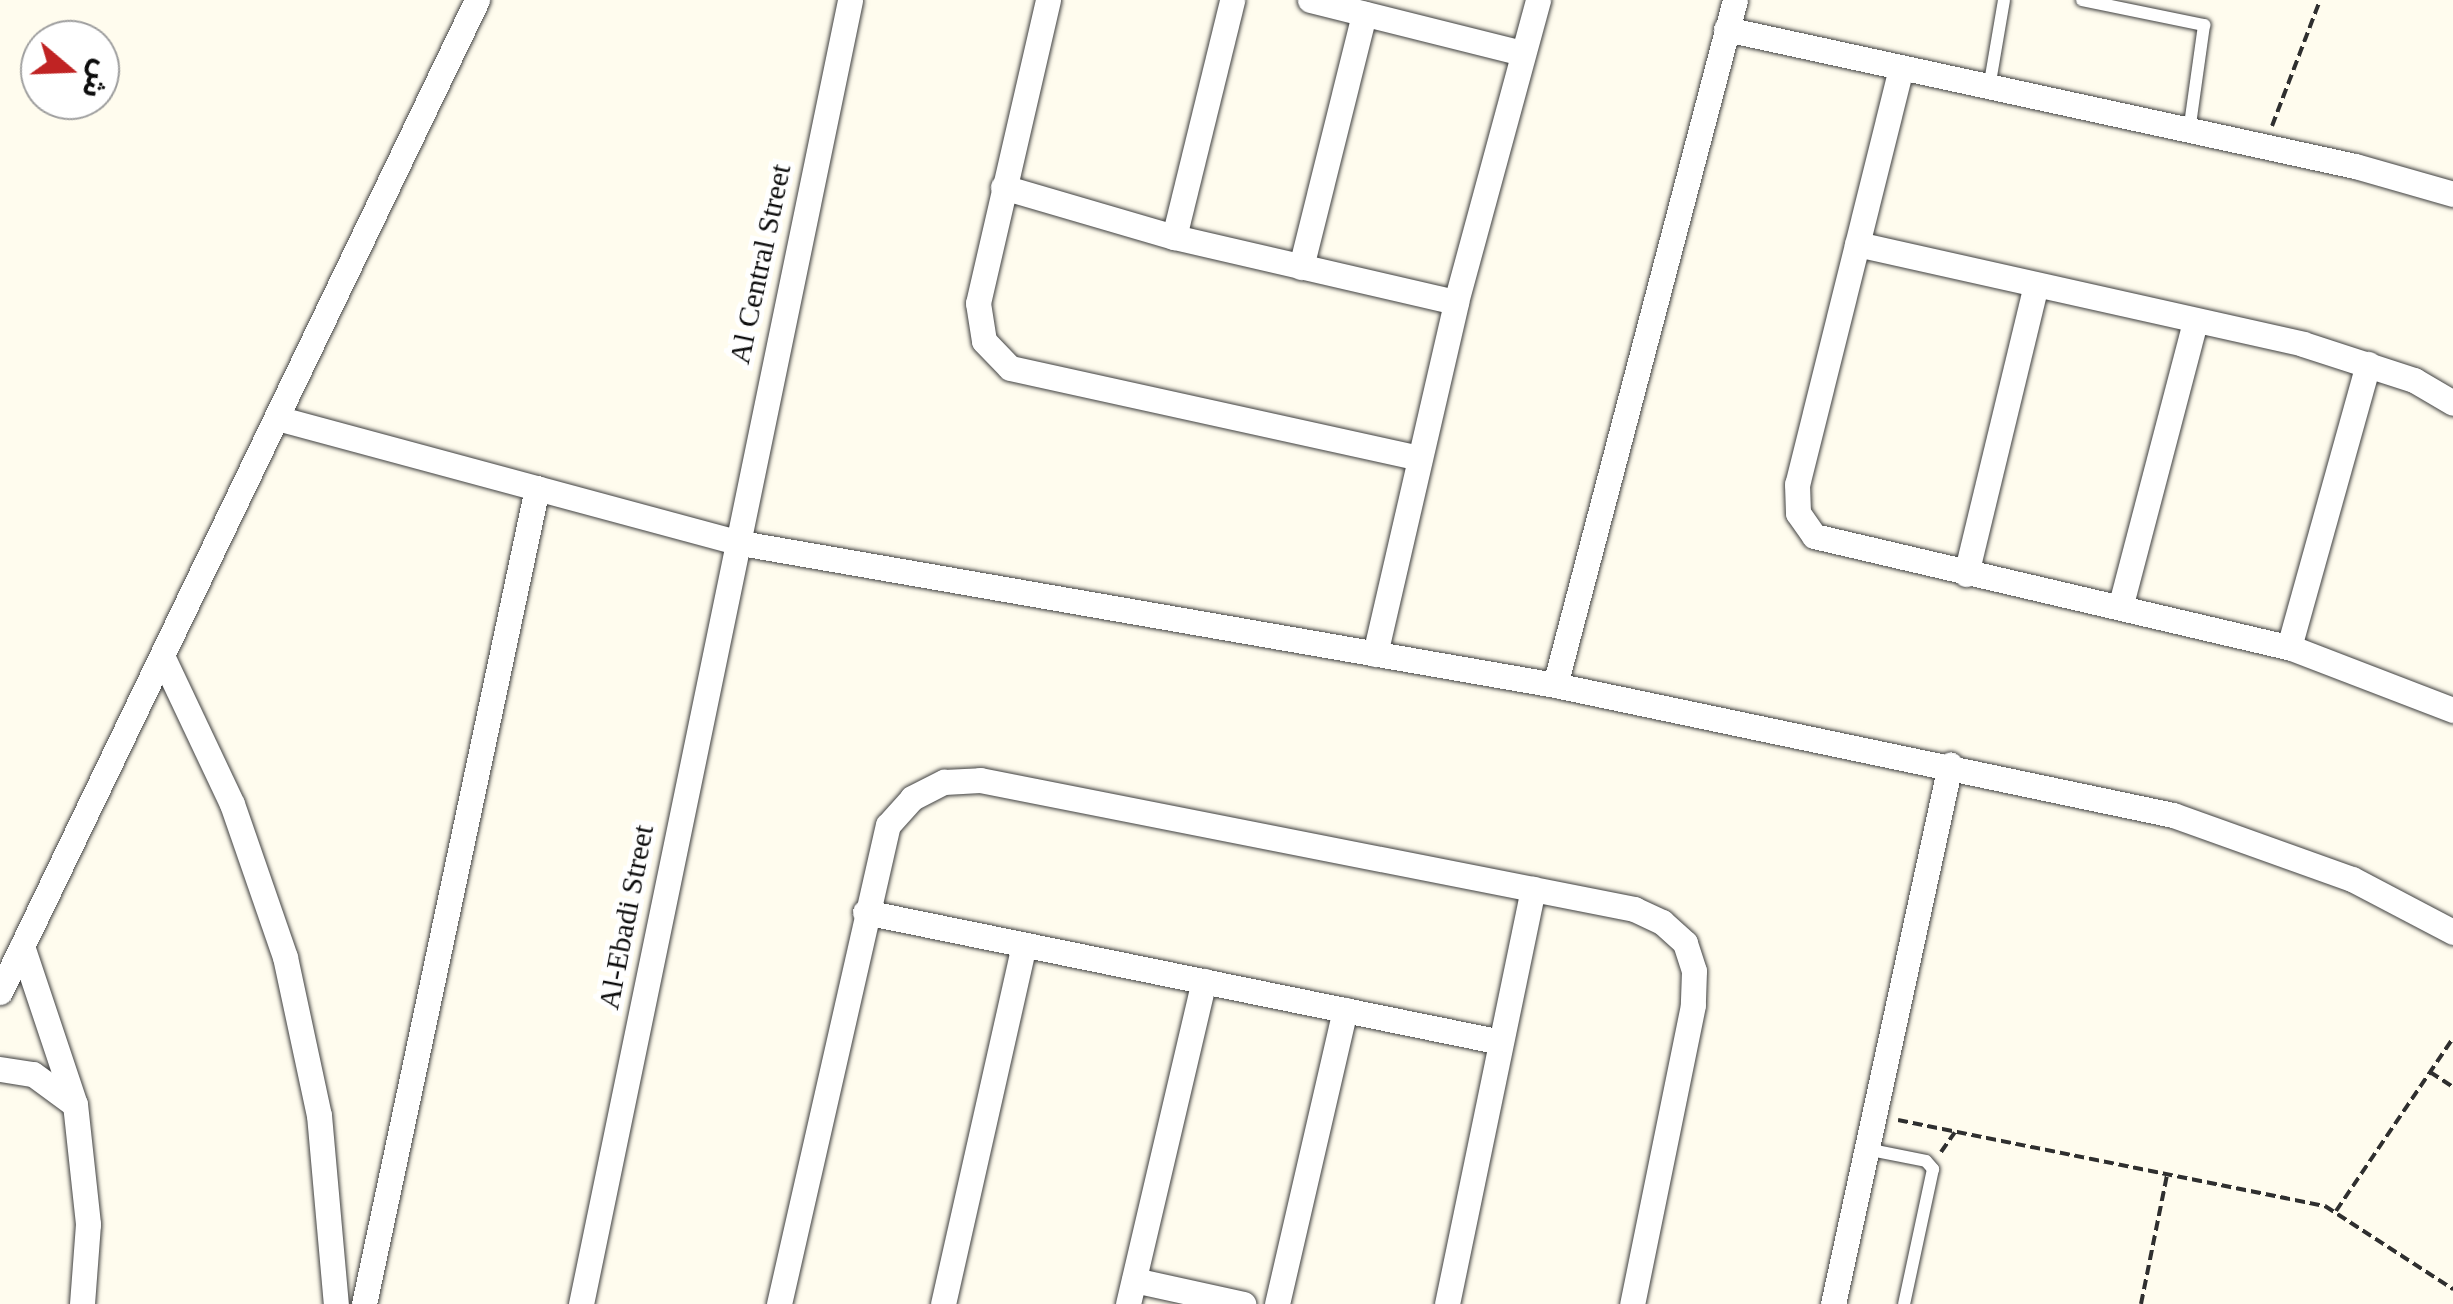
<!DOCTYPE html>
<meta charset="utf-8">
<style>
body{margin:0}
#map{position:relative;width:2453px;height:1304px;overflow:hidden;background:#fffcee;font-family:"Times New Roman","Noto Sans Arabic",serif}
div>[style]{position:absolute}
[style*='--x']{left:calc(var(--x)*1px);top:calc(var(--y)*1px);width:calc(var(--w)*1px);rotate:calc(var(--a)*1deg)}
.path>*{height:4px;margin-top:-2px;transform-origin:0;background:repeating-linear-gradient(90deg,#2f2f2f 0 10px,transparent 0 15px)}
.roads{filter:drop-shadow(0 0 2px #404040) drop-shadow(0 0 2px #404040)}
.lane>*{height:12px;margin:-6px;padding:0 6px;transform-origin:6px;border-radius:6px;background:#fff}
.street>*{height:25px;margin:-12.5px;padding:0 12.5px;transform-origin:12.5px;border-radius:12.5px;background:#fff}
span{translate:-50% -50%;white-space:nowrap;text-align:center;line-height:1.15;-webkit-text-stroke:10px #fff;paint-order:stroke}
.street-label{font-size:30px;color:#0d0d0d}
.north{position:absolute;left:20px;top:20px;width:100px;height:100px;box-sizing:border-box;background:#fff;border:2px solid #9e9e9e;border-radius:50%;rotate:109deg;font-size:28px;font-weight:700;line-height:40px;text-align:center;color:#0d0d0d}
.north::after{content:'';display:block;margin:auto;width:35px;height:45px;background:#c02323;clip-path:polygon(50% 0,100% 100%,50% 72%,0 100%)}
</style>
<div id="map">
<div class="path">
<div style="--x:2272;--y:126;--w:135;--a:-69.1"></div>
<div style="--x:2430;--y:1072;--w:27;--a:33"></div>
<div style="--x:1898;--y:1120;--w:436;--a:11.4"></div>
<div style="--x:2325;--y:1206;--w:153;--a:33"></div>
<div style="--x:1941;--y:1152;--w:24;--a:-55"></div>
<div style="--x:2336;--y:1211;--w:209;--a:-55.9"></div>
<div style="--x:2141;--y:1304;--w:132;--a:-78.6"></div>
</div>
<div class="roads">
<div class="lane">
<div style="--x:2082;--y:0;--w:125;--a:11.6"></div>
<div style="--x:2204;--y:25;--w:108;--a:98"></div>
<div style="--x:1989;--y:88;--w:89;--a:-80.3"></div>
<div style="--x:1866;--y:1149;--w:61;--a:11.3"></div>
<div style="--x:1926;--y:1161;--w:11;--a:49"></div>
<div style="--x:1933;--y:1169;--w:138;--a:102.1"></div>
</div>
<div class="street">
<div style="--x:1048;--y:0;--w:311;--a:103"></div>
<div style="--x:978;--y:303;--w:38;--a:81"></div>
<div style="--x:984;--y:341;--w:37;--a:46"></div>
<div style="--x:1010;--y:368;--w:419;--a:12.4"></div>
<div style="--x:1310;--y:0;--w:219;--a:14"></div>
<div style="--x:1726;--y:29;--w:644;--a:12.29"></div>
<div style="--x:2355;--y:166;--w:102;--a:15.9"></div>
<div style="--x:1901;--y:68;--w:429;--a:104"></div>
<div style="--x:1797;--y:484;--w:29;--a:88"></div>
<div style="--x:1798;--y:513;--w:28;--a:55"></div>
<div style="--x:1814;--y:536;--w:488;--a:13.2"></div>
<div style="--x:2289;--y:647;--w:176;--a:21"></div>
<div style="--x:1003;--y:187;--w:178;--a:16.3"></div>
<div style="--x:1174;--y:237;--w:289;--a:13"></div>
<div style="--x:1174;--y:237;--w:244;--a:-76.2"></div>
<div style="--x:1857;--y:244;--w:457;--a:12.6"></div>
<div style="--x:2303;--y:344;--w:117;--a:18"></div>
<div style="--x:2414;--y:380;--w:45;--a:30.5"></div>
<div style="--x:1301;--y:267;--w:261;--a:-76"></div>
<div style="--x:277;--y:418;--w:474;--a:15.1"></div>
<div style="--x:735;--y:542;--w:832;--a:9.89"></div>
<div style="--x:1555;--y:685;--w:632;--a:11.88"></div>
<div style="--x:2173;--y:815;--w:190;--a:19.7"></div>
<div style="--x:2352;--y:879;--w:114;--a:27.7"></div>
<div style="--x:1966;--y:574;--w:297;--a:-76.4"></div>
<div style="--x:2121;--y:604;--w:293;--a:-75.3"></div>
<div style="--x:2289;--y:647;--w:294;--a:-74.4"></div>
<div style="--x:1375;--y:654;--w:361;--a:-77"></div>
<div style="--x:1456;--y:302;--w:313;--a:-74.8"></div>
<div style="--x:163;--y:658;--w:161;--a:64.7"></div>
<div style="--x:232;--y:804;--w:162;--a:70.9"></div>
<div style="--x:285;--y:957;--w:162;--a:77.9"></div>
<div style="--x:319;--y:1115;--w:190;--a:84.9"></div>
<div style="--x:1555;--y:685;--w:708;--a:-75.28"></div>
<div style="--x:865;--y:912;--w:649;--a:11.55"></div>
<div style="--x:22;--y:946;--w:167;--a:71.5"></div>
<div style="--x:75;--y:1104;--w:121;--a:83.8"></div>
<div style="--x:88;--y:1224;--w:80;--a:94.3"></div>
<div style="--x:0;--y:992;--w:1101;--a:-64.32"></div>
<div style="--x:0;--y:1069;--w:33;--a:9"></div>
<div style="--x:33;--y:1074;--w:51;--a:36.2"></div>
<div style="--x:1134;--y:1280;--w:112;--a:12.4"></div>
<div style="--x:364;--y:1304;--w:834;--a:-78.03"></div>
<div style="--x:581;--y:1304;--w:1331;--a:-78.34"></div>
<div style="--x:779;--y:1304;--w:491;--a:-77.2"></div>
<div style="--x:888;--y:825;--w:36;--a:-48"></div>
<div style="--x:912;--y:798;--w:36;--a:-27"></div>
<div style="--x:944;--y:782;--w:36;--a:-3"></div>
<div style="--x:980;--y:780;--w:667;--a:11.16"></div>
<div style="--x:1634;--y:909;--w:31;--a:25"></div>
<div style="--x:1662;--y:922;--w:31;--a:42"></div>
<div style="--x:1685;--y:943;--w:29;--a:72"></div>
<div style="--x:1694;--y:971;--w:34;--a:92"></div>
<div style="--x:1693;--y:1005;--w:305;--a:101.5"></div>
<div style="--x:943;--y:1304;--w:368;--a:-77.3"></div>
<div style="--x:1128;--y:1304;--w:332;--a:-76.8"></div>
<div style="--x:1277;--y:1304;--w:302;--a:-77"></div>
<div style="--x:1447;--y:1304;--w:424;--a:-78.3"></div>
<div style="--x:1833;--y:1304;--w:552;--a:-77.75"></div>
</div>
</div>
<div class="street-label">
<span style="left:760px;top:264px;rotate:-78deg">Al Central Street</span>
<span style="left:626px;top:917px;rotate:-79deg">Al-Ebadi Street</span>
</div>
<div class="north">ش</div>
</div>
